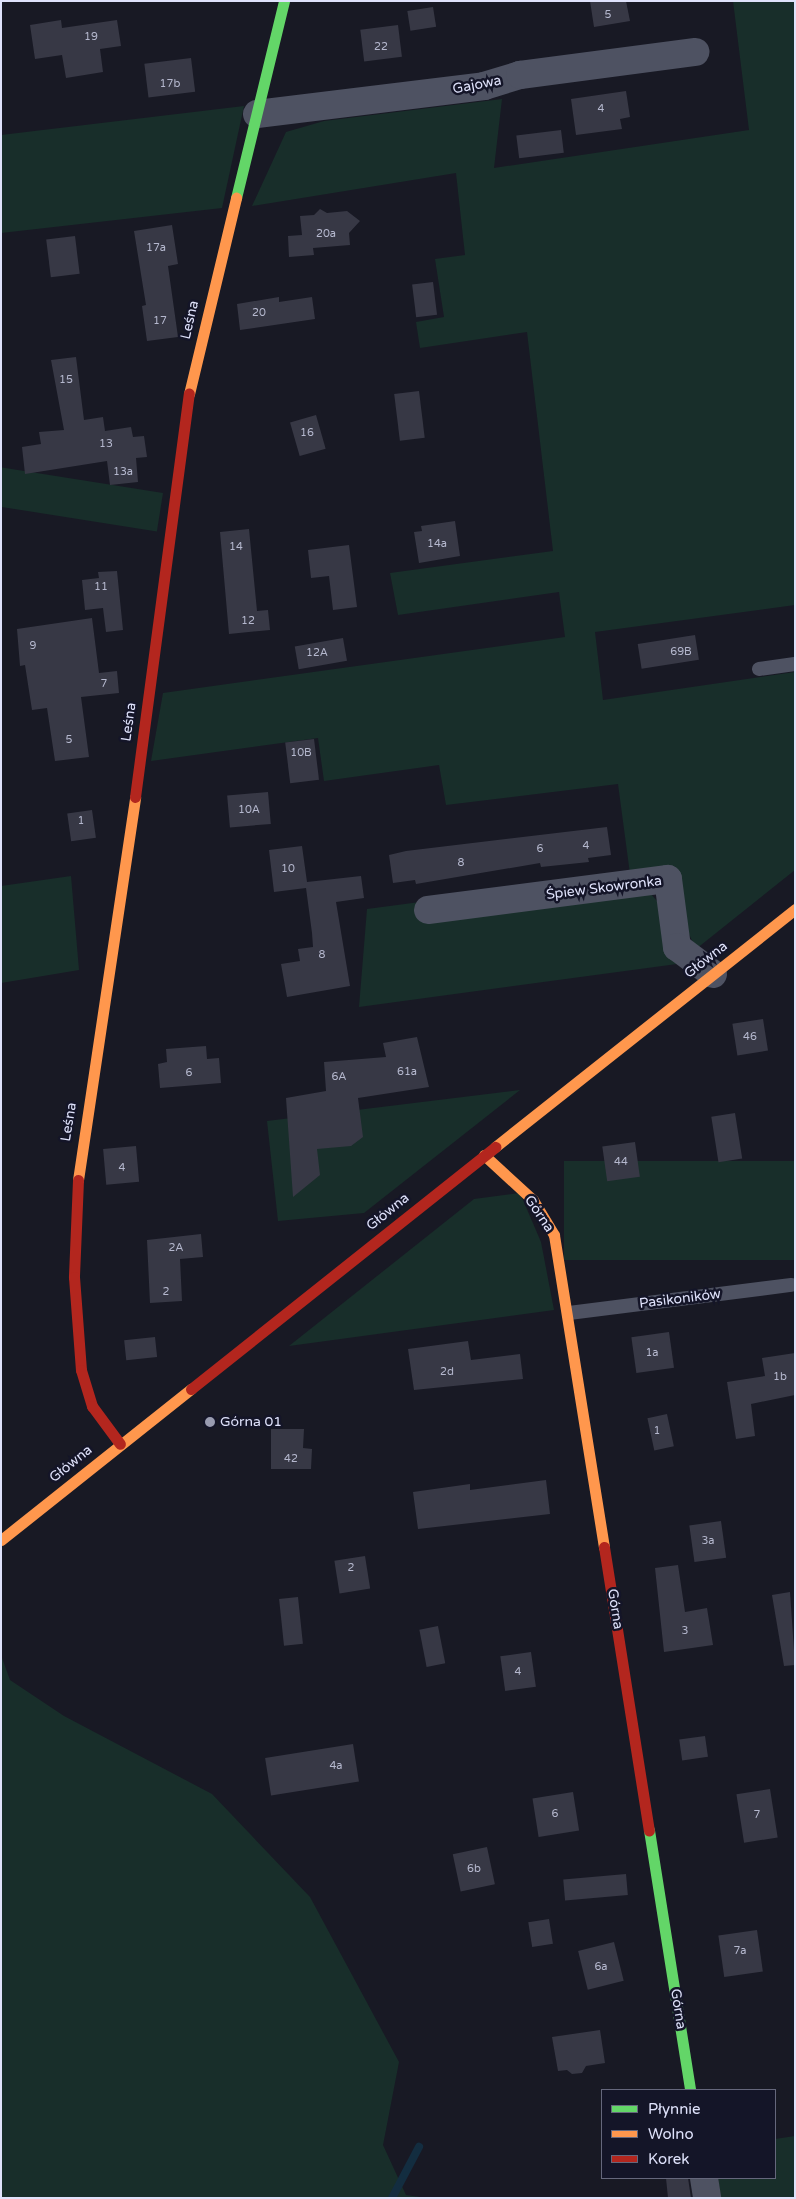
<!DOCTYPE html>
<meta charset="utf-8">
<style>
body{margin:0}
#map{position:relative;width:796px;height:2199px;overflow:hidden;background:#181924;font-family:"Varela Round",sans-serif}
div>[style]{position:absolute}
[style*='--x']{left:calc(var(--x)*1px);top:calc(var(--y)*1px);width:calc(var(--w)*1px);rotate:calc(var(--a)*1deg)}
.green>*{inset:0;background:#182e2a;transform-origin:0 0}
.stream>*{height:8px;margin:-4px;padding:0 4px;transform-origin:4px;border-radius:4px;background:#132d40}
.building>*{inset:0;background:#373845;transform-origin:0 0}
.lane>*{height:14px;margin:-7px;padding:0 7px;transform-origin:7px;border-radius:7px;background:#4e5262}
.street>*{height:28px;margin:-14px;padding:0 14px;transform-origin:14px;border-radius:14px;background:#4e5262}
.fast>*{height:11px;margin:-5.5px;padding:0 5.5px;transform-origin:5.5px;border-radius:5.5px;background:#63d668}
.slow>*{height:11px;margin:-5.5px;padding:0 5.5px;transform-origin:5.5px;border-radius:5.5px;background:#ff974d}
.jam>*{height:11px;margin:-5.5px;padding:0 5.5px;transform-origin:5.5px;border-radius:5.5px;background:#b3261e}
.dots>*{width:14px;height:14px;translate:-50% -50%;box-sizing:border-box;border:2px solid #141528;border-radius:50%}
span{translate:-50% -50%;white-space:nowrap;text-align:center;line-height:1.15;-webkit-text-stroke:5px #141528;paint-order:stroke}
.number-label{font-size:11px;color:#b5b8ce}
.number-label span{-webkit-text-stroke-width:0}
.street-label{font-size:14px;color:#dfe2fb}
.poi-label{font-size:14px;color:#dfe2fb}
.left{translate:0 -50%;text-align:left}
.frame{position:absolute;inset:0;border:2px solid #dfe2fb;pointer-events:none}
.legend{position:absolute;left:601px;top:2089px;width:175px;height:90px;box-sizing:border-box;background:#141528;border:1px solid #65677c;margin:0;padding:6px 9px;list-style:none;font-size:15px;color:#dfe2fb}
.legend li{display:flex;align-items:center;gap:10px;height:25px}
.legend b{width:25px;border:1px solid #65677c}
</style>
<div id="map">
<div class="green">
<div style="clip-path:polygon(733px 1px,795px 1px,795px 605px,595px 632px,603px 700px,795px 672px,795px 870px,696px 949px,687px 930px,675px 869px,630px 874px,618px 784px,446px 805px,439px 765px,324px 781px,318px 738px,151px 761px,163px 693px,565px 637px,559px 592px,398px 615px,390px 573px,553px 551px,527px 332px,420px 348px,416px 322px,444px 317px,435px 259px,465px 255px,456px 173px,252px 206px,286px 132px,324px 121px,502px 99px,494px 168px,749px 130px)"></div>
<div style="clip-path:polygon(244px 106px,222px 208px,1px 233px,1px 135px)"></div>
<div style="left:163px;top:493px;width:39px;height:163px;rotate:99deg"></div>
<div style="clip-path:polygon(71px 876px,79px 970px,1px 983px,1px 886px)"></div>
<div style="clip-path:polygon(651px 894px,657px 901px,677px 964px,359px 1007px,367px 909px,420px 902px)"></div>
<div style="clip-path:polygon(520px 1090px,364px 1213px,278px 1221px,267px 1121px)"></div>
<div style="left:795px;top:1161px;width:99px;height:231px;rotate:90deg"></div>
<div style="clip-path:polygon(520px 1193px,541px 1242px,554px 1310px,289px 1346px,474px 1199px)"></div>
<div style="clip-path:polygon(1px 1655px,10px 1680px,64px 1716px,212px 1794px,310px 1897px,399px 2062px,383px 2145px,406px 2195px,427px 2198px,1px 2198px)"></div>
<div style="clip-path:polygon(795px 2136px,795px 2198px,721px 2198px,718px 2178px,775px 2178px,775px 2139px)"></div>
</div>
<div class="stream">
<div style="--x:392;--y:2198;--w:58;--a:-62.1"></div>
</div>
<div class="building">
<div style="clip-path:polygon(590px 1px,626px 1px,630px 21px,594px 27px)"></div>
<div style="left:433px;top:7px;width:20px;height:26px;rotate:81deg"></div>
<div style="clip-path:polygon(61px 20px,62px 28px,117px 20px,121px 46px,100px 49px,103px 72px,66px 78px,62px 55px,35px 59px,30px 25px)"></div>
<div style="left:398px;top:25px;width:32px;height:38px;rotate:83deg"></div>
<div style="left:191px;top:58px;width:34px;height:47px;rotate:83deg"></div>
<div style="clip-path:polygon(626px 91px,630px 117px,620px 119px,622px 129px,576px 135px,571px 99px)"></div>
<div style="left:561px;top:130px;width:23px;height:45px;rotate:83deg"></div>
<div style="clip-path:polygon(320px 209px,327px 213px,347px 211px,360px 221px,349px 233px,350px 245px,313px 248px,314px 255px,289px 257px,288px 236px,302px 235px,300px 216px,314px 215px)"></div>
<div style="clip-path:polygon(172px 225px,178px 264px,168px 266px,178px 337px,147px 341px,142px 306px,146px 305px,134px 231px)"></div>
<div style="left:75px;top:236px;width:38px;height:29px;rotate:83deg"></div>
<div style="left:433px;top:282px;width:33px;height:21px;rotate:83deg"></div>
<div style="clip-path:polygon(279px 297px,279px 302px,312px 297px,315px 319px,240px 330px,237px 304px)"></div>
<div style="clip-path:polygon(76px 357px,84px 420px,103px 417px,105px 431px,131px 427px,133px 437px,144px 436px,147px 457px,136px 458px,138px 482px,110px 485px,107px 461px,25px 474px,22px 447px,41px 444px,39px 432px,64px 430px,51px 360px)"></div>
<div style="left:419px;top:391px;width:47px;height:25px;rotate:83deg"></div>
<div style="left:316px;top:415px;width:35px;height:27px;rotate:74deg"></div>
<div style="clip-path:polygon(455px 521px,460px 556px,419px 563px,414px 532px,422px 531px,421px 526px)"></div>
<div style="clip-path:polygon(249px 529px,257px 611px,268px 610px,270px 630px,229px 634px,220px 532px)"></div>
<div style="clip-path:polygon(349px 545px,357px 607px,333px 610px,329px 576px,311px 578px,308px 550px)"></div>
<div style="clip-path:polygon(117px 571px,123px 630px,106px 632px,103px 608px,85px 610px,82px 580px,99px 578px,98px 572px)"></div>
<div style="clip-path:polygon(92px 618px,99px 673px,117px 671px,119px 693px,81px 697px,89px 757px,55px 761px,47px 708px,32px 710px,25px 665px,20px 666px,17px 629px)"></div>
<div style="left:695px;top:635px;width:25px;height:58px;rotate:81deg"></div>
<div style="left:343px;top:638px;width:23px;height:49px;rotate:80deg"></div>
<div style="left:314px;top:739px;width:41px;height:29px;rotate:83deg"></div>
<div style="left:268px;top:792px;width:32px;height:41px;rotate:85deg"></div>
<div style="left:92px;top:810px;width:28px;height:25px;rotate:82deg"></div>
<div style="clip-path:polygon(607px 827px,611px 855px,588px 858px,589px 862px,541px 867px,540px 863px,416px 884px,415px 880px,393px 883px,389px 855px,406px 851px)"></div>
<div style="clip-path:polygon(302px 846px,307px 882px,361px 876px,364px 898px,336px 902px,350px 986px,287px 997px,281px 964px,300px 961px,298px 949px,313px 947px,312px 933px,306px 888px,274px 892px,269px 850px)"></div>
<div style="left:763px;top:1019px;width:32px;height:31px;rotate:81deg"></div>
<div style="clip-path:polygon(417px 1037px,429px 1087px,358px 1098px,363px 1137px,351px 1146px,317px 1149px,320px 1175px,293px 1197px,286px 1098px,326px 1091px,324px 1062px,386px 1057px,383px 1043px)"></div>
<div style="clip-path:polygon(206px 1046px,207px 1059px,219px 1058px,221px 1083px,160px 1088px,158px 1064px,167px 1062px,166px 1049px)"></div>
<div style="left:735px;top:1113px;width:46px;height:24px;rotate:81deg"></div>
<div style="left:635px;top:1142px;width:35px;height:33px;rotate:82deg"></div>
<div style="left:136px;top:1146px;width:36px;height:33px;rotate:85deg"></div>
<div style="clip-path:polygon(201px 1234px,203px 1257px,180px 1259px,182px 1301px,150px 1303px,147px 1240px)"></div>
<div style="left:669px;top:1332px;width:36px;height:38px;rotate:82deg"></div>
<div style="left:155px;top:1337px;width:20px;height:31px;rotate:84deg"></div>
<div style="clip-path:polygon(468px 1341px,471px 1360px,520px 1354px,523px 1379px,414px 1390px,408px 1349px)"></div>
<div style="clip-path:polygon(795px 1353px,795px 1395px,751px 1404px,755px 1436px,736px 1439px,727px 1382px,765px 1376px,762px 1358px)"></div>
<div style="left:667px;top:1414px;width:33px;height:20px;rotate:78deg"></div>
<div style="clip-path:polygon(271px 1429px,304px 1429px,303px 1448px,312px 1449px,311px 1469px,271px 1469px)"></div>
<div style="clip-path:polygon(546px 1480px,550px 1514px,418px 1529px,413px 1492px,470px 1484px,470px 1490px)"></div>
<div style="left:721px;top:1521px;width:37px;height:32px;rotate:82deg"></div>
<div style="left:365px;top:1556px;width:33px;height:31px;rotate:81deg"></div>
<div style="clip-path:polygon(678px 1565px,685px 1612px,707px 1608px,713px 1645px,664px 1652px,655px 1568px)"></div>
<div style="clip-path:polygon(790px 1592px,795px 1665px,784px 1666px,772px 1595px)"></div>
<div style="left:298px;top:1597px;width:47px;height:19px;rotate:84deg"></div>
<div style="left:438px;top:1626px;width:38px;height:19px;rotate:79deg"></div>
<div style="left:531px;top:1652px;width:35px;height:31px;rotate:82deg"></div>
<div style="left:705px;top:1736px;width:21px;height:26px;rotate:82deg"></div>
<div style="left:353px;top:1744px;width:38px;height:89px;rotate:81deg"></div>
<div style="left:770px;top:1789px;width:49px;height:34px;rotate:81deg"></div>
<div style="left:573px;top:1792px;width:39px;height:41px;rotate:81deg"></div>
<div style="left:487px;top:1847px;width:38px;height:35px;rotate:78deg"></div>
<div style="left:626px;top:1874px;width:21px;height:63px;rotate:85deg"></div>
<div style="left:549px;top:1919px;width:25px;height:21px;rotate:81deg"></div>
<div style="left:757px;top:1930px;width:42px;height:39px;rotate:82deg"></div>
<div style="left:614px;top:1942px;width:40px;height:37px;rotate:76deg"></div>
<div style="clip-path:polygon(600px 2030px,605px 2063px,586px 2066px,582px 2073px,572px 2074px,567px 2070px,558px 2071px,552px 2037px)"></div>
<div style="clip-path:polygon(666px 2178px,688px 2178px,691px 2198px,668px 2198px)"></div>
</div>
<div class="lane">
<div style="--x:759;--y:669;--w:36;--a:-8"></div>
<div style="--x:569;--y:1313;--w:224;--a:-7.2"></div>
</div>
<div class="street">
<div style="--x:257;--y:114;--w:229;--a:-7"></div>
<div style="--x:484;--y:86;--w:38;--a:-17"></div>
<div style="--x:520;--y:75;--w:177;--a:-7.5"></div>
<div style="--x:428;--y:910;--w:242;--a:-7.4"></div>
<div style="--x:668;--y:879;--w:69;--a:82.5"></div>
<div style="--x:677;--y:947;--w:45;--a:36.9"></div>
<div style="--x:704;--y:2178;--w:20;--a:81"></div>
</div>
<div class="fast">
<div style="--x:236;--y:198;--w:203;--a:-76.3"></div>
<div style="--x:649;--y:1830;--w:263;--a:81"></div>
</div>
<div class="slow">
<div style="--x:189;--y:394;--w:202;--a:-76.5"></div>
<div style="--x:495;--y:1147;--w:383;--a:-38.4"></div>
<div style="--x:484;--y:1155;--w:67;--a:42.6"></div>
<div style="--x:533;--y:1200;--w:41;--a:59"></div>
<div style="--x:554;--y:1235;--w:316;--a:80.9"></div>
<div style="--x:78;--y:1180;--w:387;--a:-81.5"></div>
<div style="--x:1;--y:1540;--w:243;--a:-38.5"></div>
</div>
<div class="jam">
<div style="--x:135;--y:797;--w:407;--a:-82.4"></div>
<div style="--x:78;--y:1180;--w:97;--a:92.4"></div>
<div style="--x:74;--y:1277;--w:93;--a:85.7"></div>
<div style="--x:81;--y:1370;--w:38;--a:73"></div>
<div style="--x:92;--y:1406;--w:47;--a:53.6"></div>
<div style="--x:191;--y:1389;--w:389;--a:-38.5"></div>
<div style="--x:604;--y:1547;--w:287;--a:81"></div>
</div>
<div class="dots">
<div style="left:210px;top:1422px;background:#999cb0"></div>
</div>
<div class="number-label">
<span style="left:608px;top:15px">5</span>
<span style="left:91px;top:37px">19</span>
<span style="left:381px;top:47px">22</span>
<span style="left:170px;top:84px">17b</span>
<span style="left:601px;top:109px">4</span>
<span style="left:326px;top:234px">20a</span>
<span style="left:156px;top:248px">17a</span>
<span style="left:259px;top:313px">20</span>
<span style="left:160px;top:321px">17</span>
<span style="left:66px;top:380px">15</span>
<span style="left:307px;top:433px">16</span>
<span style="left:106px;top:444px">13</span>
<span style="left:123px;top:472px">13a</span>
<span style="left:437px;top:544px">14a</span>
<span style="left:236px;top:547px">14</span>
<span style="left:101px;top:587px">11</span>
<span style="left:248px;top:621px">12</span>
<span style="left:33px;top:646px">9</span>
<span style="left:681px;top:652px">69B</span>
<span style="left:317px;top:653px">12A</span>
<span style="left:104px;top:684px">7</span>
<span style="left:69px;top:740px">5</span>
<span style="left:301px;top:753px">10B</span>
<span style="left:249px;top:810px">10A</span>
<span style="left:81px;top:821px">1</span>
<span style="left:586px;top:846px">4</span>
<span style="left:540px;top:849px">6</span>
<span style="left:461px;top:863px">8</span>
<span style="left:288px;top:869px">10</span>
<span style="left:322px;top:955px">8</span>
<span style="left:750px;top:1037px">46</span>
<span style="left:407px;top:1072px">61a</span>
<span style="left:189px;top:1073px">6</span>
<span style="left:339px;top:1077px">6A</span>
<span style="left:621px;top:1162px">44</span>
<span style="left:122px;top:1168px">4</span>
<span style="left:176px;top:1248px">2A</span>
<span style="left:166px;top:1292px">2</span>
<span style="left:652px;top:1353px">1a</span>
<span style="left:447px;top:1372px">2d</span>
<span style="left:780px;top:1377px">1b</span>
<span style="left:657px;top:1431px">1</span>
<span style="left:291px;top:1459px">42</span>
<span style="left:708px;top:1541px">3a</span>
<span style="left:351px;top:1568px">2</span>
<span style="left:685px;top:1631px">3</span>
<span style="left:518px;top:1672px">4</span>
<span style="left:336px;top:1766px">4a</span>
<span style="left:555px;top:1814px">6</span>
<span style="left:757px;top:1815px">7</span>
<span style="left:474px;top:1869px">6b</span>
<span style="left:740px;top:1951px">7a</span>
<span style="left:601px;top:1967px">6a</span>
</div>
<div class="street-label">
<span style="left:477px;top:85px;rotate:-11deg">Gajowa</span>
<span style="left:190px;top:320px;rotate:-77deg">Leśna</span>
<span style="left:129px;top:722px;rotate:-82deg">Leśna</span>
<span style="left:604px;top:888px;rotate:-7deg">Śpiew Skowronka</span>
<span style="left:706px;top:960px;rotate:-38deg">Główna</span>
<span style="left:69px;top:1122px;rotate:-81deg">Leśna</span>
<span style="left:388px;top:1212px;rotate:-39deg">Główna</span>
<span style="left:539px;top:1214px;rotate:56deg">Górna</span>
<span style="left:680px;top:1299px;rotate:-7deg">Pasikoników</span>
<span style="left:71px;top:1464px;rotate:-39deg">Główna</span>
<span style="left:615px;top:1609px;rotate:81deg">Górna</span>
<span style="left:678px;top:2009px;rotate:81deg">Górna</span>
</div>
<div class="poi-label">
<span class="left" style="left:220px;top:1422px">Górna 01</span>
</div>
<div class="frame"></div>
<ul class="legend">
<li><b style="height:6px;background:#63d668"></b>Płynnie</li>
<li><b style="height:6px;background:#ff974d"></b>Wolno</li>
<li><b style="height:6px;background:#b3261e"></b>Korek</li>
</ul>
</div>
